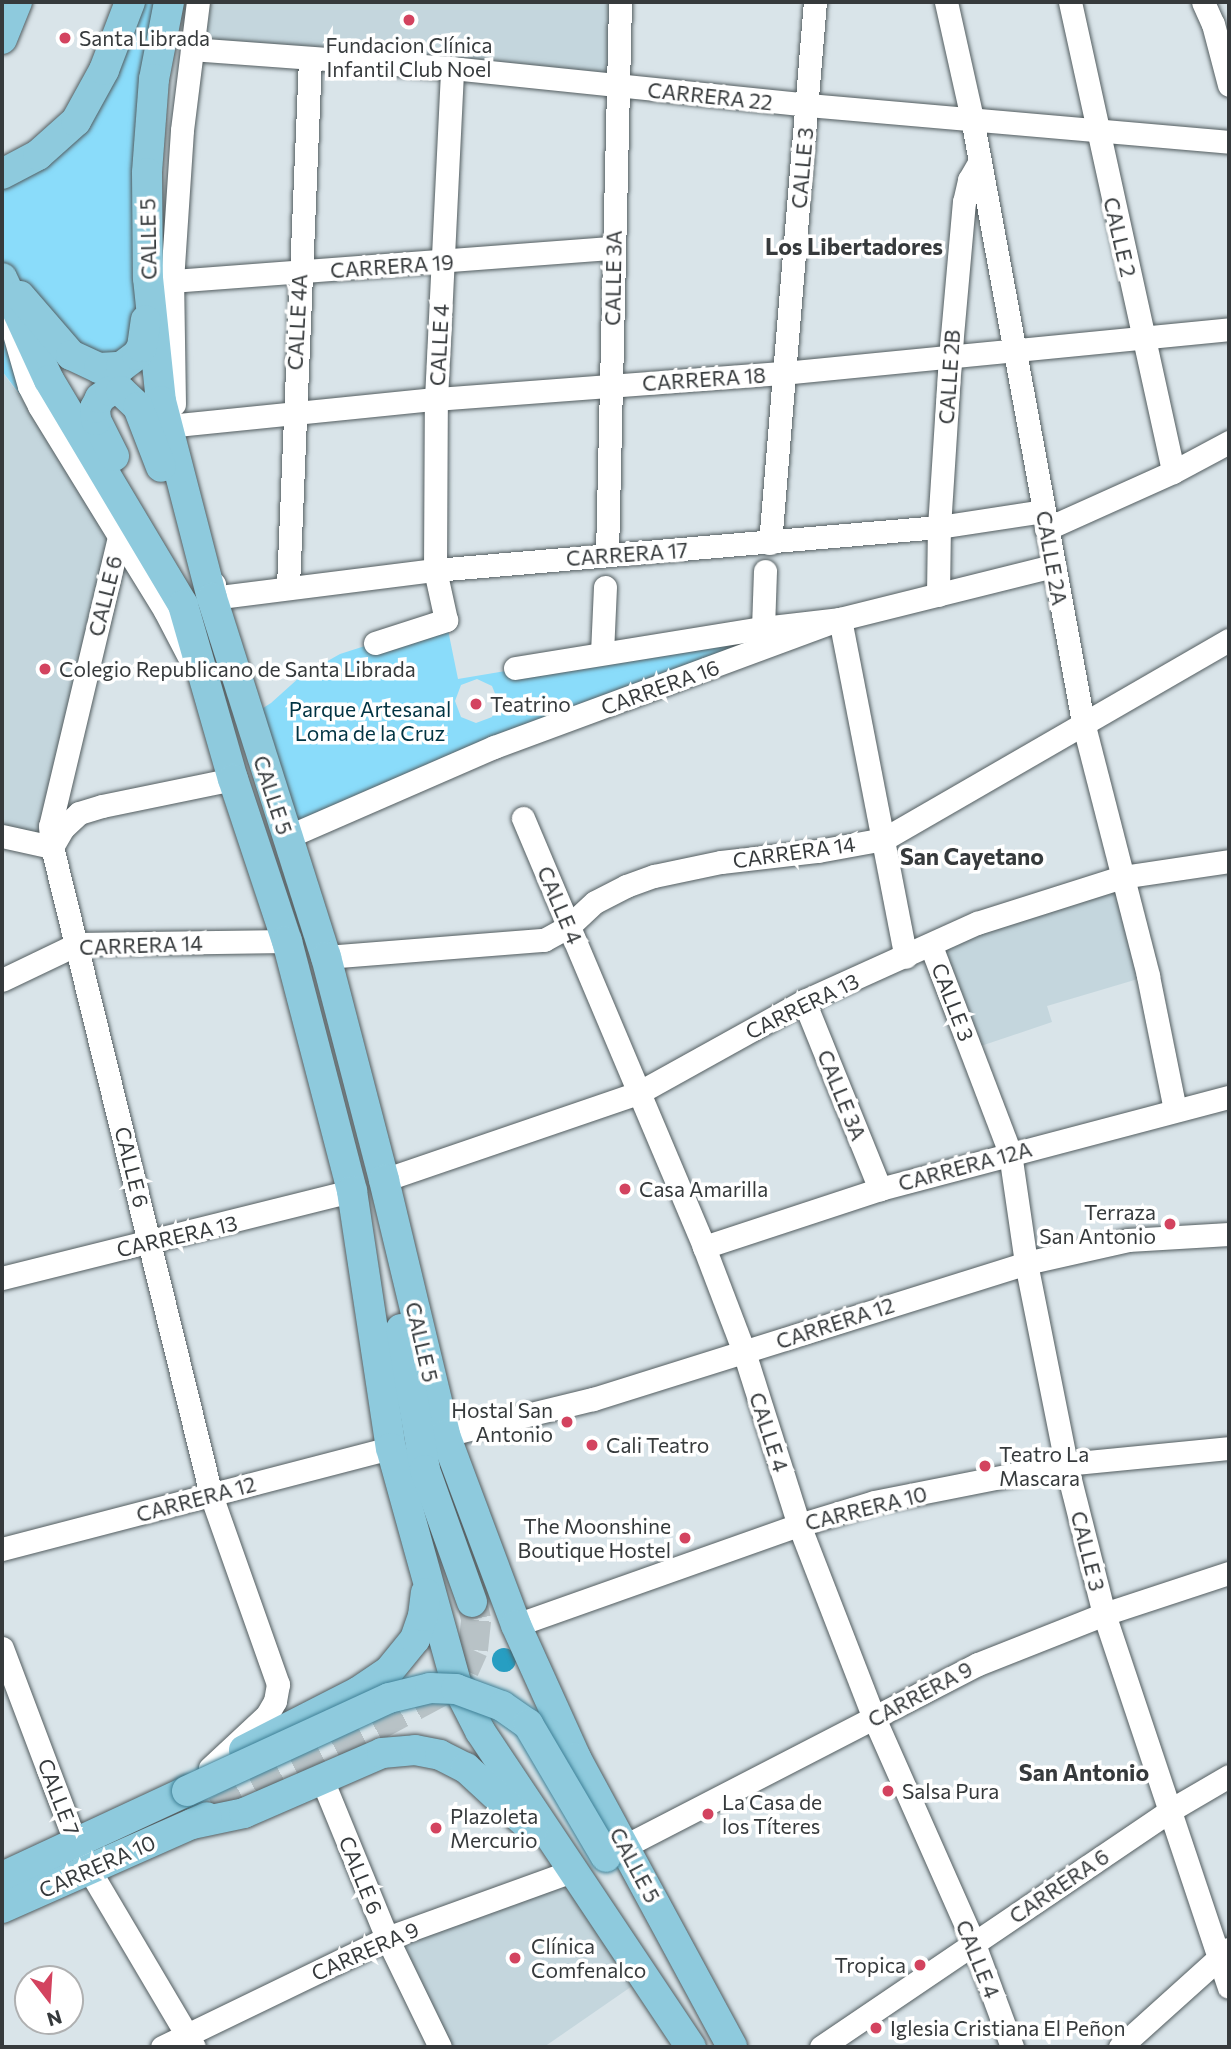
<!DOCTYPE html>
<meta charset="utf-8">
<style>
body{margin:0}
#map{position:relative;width:1231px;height:2049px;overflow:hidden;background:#d9e4e9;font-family:Commissioner,sans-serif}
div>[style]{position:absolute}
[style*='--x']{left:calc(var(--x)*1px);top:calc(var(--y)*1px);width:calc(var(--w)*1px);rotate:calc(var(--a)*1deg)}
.built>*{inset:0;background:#c4d6dd}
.green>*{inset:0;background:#8adcfa}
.water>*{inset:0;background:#279ec2}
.round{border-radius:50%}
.major-tunnel>*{height:30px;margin-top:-15px;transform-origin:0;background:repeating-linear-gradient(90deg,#b8c2c6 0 30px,transparent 0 45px)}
.roads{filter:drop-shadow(0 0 2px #535d60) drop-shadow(0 0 2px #535d60)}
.minor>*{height:23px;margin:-11.5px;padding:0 11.5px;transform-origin:11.5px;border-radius:11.5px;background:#fff}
.major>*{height:30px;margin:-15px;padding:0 15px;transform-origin:15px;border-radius:15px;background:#8ecadd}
.bridges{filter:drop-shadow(0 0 2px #3e8096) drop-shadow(0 0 2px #3e8096)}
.major-bridge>*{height:30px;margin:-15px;padding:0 15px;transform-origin:15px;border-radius:15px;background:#8ecadd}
.dots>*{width:19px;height:19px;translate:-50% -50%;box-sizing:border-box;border:4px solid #fff;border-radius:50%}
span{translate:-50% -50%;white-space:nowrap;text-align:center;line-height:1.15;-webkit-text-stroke:7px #fff;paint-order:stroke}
.poi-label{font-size:21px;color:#363a3c}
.left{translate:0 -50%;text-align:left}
.right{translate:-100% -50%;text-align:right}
.street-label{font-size:21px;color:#363a3c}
.park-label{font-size:21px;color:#003342}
.neighbourhood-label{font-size:23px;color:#363a3c;font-weight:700}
.frame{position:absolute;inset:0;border:4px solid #363a3c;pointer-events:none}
.north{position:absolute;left:14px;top:1965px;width:70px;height:70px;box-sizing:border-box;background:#fff;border:2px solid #afb0b1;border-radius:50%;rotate:163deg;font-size:19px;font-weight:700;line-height:28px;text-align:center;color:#363a3c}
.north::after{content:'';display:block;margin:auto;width:24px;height:32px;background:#d3435f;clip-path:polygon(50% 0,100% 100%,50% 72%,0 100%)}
</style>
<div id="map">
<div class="built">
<div style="clip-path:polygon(211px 2px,610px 2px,609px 73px,206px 39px)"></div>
<div style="clip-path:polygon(2px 371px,119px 537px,52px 847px,2px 836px)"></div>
<div style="clip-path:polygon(1122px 877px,1148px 976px,1047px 1006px,1052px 1022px,972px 1049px,932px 946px)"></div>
<div style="clip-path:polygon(575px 1870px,638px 1982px,544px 2047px,440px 2047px,387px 1938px)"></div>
</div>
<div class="green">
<div style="clip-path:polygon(135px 2px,158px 2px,145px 332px,110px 370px,2px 275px,2px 174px,38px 155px)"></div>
<div style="clip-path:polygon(2px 285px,24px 400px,2px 371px)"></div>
<div style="clip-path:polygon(evenodd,446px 620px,458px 679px,763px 628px,774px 645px,287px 837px,247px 718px,271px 703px,301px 676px,340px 654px,446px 620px,477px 679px,492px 686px,498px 701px,492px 717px,476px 723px,461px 717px,455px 701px,461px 685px,477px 679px)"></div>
</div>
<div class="water">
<div class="round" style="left:492px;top:1648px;width:24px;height:24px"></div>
</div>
<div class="major-tunnel">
<div style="--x:216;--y:1812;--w:264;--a:-28.2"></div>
<div style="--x:449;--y:1687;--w:23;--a:-49"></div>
<div style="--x:464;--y:1670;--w:22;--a:-66"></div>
<div style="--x:473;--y:1650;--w:31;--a:-84"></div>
<div style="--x:476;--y:1619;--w:17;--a:-103"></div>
</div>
<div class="roads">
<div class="minor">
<div style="--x:946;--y:2;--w:119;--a:77.4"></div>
<div style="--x:972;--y:118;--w:614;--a:79.59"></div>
<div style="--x:1083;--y:722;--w:262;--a:75.6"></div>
<div style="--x:1148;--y:976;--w:137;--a:78.6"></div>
<div style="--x:1070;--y:2;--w:481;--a:77.6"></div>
<div style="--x:1203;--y:2;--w:24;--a:66"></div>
<div style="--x:1213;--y:24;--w:63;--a:75.3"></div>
<div style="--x:192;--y:49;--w:261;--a:4.2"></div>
<div style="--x:452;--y:68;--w:358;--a:5.9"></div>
<div style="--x:808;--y:105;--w:423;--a:5"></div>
<div style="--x:172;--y:281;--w:441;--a:-4.3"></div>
<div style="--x:9;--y:316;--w:73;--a:74.1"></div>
<div style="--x:29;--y:386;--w:22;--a:63"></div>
<div style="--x:39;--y:406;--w:241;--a:58.4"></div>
<div style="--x:165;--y:611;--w:50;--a:62.4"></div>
<div style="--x:174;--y:404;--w:123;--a:-90.9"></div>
<div style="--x:172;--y:281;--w:151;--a:-86.2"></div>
<div style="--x:182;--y:130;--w:129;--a:-82.9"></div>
<div style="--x:178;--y:425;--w:259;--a:-5.8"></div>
<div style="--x:436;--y:399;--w:348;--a:-4.3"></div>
<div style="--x:783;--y:373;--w:448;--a:-5.6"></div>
<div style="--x:1046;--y:529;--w:139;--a:-24.2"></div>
<div style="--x:1173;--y:472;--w:64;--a:-28.2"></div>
<div style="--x:119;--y:537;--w:297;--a:103.4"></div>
<div style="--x:50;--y:826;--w:21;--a:85"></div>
<div style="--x:52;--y:847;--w:667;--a:76.21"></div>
<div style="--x:211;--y:1495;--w:201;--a:70.5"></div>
<div style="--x:278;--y:1684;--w:17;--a:100"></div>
<div style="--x:275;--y:1701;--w:16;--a:120"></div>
<div style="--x:267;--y:1715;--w:78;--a:137.1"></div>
<div style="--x:770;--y:543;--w:543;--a:-85.25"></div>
<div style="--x:607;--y:554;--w:552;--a:-88.65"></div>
<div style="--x:214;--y:584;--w:14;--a:98"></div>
<div style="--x:212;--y:598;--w:225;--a:-7.2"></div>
<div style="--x:435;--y:570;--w:506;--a:-4.88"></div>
<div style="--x:939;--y:527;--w:105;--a:-8.7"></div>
<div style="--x:288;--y:586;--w:528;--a:-87.61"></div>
<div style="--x:938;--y:595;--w:68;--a:-89.2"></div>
<div style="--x:939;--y:527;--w:169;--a:-86.3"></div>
<div style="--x:950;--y:358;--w:157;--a:-84.9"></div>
<div style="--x:964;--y:202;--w:23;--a:-77"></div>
<div style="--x:969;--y:180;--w:20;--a:-60"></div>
<div style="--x:840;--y:619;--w:344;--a:79"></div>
<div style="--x:763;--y:628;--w:57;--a:-88"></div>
<div style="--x:375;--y:643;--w:75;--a:-17.9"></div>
<div style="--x:446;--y:620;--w:51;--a:-102.4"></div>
<div style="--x:435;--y:570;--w:171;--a:-89.7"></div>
<div style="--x:436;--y:399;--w:331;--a:-87.2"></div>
<div style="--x:602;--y:653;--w:66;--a:-87.4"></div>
<div style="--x:515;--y:668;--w:251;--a:-9.2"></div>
<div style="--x:763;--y:628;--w:78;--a:-6.7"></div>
<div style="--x:840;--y:619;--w:219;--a:-14"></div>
<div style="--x:523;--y:818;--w:466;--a:67.1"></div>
<div style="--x:704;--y:1247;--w:112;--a:69.1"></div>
<div style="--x:744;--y:1352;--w:182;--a:72.4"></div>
<div style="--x:799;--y:1525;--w:207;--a:68.8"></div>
<div style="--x:874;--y:1718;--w:247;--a:66.1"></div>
<div style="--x:974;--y:1944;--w:110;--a:69.7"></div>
<div style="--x:2;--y:836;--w:51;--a:12.4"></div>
<div style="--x:287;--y:837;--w:226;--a:-23.5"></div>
<div style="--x:494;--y:747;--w:369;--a:-20.3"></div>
<div style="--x:52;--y:847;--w:22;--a:-60"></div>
<div style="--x:63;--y:828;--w:22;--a:-43"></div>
<div style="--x:79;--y:813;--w:24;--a:-17"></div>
<div style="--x:102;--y:806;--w:134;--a:-11.6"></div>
<div style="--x:931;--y:946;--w:222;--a:69.1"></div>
<div style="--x:1010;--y:1153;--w:111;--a:81.7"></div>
<div style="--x:1026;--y:1263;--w:205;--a:78.7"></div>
<div style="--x:1066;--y:1464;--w:155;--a:75.8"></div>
<div style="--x:1104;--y:1614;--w:393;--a:71.5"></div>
<div style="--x:326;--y:957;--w:219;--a:-4.5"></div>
<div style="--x:544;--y:940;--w:29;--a:-29"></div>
<div style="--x:569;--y:926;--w:35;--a:-43"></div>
<div style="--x:595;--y:902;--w:35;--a:-27"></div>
<div style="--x:626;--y:886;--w:30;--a:-20"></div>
<div style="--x:654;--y:876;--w:68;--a:-11.8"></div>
<div style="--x:721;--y:862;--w:98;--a:-6.5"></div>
<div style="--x:818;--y:851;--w:67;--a:-10.3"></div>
<div style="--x:884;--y:839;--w:398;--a:-30"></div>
<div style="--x:2;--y:980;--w:83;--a:-25.6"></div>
<div style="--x:77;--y:944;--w:210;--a:-0.8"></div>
<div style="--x:804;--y:1001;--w:203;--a:68"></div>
<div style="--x:384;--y:1180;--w:268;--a:-18.9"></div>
<div style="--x:638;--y:1093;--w:190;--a:-29"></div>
<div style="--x:804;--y:1001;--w:190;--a:-24.3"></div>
<div style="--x:977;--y:923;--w:152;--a:-17.6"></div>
<div style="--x:1122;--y:877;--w:108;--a:-8.5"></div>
<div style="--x:704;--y:1247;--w:185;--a:-18.2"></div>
<div style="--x:880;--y:1189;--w:361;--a:-14.8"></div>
<div style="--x:2;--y:1278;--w:361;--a:-14"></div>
<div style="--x:445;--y:1435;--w:152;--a:-13.7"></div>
<div style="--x:593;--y:1399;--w:454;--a:-17.4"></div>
<div style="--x:1026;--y:1263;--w:105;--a:-12.7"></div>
<div style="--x:1128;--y:1240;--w:101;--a:-3.4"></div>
<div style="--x:2;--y:1549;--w:402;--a:-14.6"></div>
<div style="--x:516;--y:1625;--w:300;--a:-19.5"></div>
<div style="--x:799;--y:1525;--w:78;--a:-17"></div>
<div style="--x:874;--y:1502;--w:196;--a:-11.2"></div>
<div style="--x:1066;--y:1464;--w:164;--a:-5.6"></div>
<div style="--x:2;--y:1648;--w:198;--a:69.3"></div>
<div style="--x:72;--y:1833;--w:50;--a:63.9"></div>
<div style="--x:94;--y:1878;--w:196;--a:59.4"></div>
<div style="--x:321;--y:1777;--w:174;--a:67.7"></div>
<div style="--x:387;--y:1938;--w:121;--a:64.1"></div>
<div style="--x:625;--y:1846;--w:397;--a:-27.3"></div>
<div style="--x:978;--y:1664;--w:136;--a:-21.6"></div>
<div style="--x:1104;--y:1614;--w:132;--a:-18.2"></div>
<div style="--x:162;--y:2047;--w:250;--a:-25.8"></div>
<div style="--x:387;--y:1938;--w:200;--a:-19.9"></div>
<div style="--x:821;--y:2047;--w:420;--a:-34.1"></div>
<div style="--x:1169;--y:1811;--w:69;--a:-30.3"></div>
<div style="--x:1120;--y:2047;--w:147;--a:-42"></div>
</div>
<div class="major">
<div style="--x:169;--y:2;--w:78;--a:101"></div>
<div style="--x:154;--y:79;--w:94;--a:94.3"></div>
<div style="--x:147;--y:173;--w:105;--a:89.5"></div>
<div style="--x:148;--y:278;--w:124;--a:84"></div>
<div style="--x:161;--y:401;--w:203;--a:75.5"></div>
<div style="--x:212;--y:598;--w:377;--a:72.4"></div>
<div style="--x:326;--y:957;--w:230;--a:75.4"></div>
<div style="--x:384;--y:1180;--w:262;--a:76.5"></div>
<div style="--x:445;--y:1435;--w:203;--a:69.5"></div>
<div style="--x:516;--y:1625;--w:146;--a:65.7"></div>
<div style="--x:576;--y:1758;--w:328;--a:61.6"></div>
<div style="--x:2;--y:39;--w:40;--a:-68"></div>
<div style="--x:2;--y:174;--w:41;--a:-27.8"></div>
<div style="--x:38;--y:155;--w:51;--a:-41.8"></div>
<div style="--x:76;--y:121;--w:58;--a:-61.2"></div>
<div style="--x:104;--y:70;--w:73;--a:-69.1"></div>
<div style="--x:2;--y:278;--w:112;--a:65.3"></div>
<div style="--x:49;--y:380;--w:262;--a:59.2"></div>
<div style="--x:183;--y:605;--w:181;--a:74"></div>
<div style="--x:233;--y:779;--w:171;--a:71.6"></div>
<div style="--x:287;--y:941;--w:258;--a:75.4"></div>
<div style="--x:352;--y:1191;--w:260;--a:81.4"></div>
<div style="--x:391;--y:1448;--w:247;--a:74.5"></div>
<div style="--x:457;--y:1686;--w:51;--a:62.9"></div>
<div style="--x:480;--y:1731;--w:380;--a:56.3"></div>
<div style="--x:20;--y:296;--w:78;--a:49.2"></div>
<div style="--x:71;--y:355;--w:31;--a:25"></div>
<div style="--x:99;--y:368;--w:22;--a:-3"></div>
<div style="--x:121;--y:367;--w:20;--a:-37"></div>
<div style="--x:137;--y:355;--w:9;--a:-58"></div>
<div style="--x:142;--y:347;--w:27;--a:-82"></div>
<div style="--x:114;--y:456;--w:40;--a:-116.6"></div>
<div style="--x:96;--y:420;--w:12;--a:-95"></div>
<div style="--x:95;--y:408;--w:11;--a:-63"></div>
<div style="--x:100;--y:398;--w:12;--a:-35"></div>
<div style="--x:110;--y:391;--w:11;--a:0"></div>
<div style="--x:121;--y:391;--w:23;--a:43"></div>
<div style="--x:138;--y:407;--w:64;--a:69"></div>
<div style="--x:401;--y:1329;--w:143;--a:80.3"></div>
<div style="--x:425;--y:1470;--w:140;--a:70.4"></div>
<div style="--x:244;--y:1750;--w:128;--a:-27"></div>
<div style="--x:358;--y:1692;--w:37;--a:-34"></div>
<div style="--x:389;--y:1671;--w:41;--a:-50.9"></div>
<div style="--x:415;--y:1639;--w:24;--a:-71"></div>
<div style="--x:423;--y:1616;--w:23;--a:-83"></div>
<div style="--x:192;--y:1824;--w:53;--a:-11.9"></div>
<div style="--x:244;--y:1813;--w:150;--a:-23.5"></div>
<div style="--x:382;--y:1753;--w:33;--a:-5"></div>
<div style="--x:415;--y:1750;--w:25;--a:11"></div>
<div style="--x:440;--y:1755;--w:29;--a:27"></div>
<div style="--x:466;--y:1768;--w:90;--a:42.7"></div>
<div style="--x:2;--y:1877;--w:204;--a:-24.9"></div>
<div style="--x:2;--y:1908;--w:224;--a:-23.9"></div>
</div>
</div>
<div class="bridges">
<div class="major-bridge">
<div style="--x:187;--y:1791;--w:222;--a:-24.7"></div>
<div style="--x:389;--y:1698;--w:42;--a:-13.7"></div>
<div style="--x:430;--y:1688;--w:26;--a:2"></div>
<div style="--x:456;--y:1689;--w:49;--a:20.3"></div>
<div style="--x:502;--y:1706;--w:32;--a:35"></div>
<div style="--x:528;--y:1724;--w:154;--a:59.6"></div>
</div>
</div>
<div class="dots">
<div style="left:409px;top:20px;background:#d3435f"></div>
<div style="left:65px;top:38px;background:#d3435f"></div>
<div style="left:45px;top:669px;background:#d3435f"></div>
<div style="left:476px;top:704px;background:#d3435f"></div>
<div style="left:625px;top:1189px;background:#d3435f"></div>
<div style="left:1170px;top:1224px;background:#d3435f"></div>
<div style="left:567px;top:1422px;background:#d3435f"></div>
<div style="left:592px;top:1445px;background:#d3435f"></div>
<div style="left:985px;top:1466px;background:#d3435f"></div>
<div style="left:685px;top:1538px;background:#d3435f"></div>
<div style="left:888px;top:1791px;background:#d3435f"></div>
<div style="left:708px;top:1814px;background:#d3435f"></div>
<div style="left:436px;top:1828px;background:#d3435f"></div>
<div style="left:515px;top:1958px;background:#d3435f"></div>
<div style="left:920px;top:1965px;background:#d3435f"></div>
<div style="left:876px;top:2028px;background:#d3435f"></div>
</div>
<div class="poi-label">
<span class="left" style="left:79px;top:38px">Santa Librada</span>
<span style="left:409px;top:57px">Fundacion Clínica<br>Infantil Club Noel</span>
<span class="left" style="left:59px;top:669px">Colegio Republicano de Santa Librada</span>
<span class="left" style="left:490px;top:704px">Teatrino</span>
<span class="left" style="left:639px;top:1189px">Casa Amarilla</span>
<span class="right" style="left:1156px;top:1224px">Terraza<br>San Antonio</span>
<span class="right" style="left:553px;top:1422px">Hostal San<br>Antonio</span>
<span class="left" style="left:606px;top:1445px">Cali Teatro</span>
<span class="left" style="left:999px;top:1466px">Teatro La<br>Mascara</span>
<span class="right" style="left:671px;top:1538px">The Moonshine<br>Boutique Hostel</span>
<span class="left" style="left:902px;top:1791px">Salsa Pura</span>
<span class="left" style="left:722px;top:1814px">La Casa de<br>los Títeres</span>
<span class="left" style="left:450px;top:1828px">Plazoleta<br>Mercurio</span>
<span class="left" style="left:531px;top:1958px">Clínica<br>Comfenalco</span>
<span class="right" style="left:906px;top:1965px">Tropica</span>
<span class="left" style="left:890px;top:2028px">Iglesia Cristiana El Peñon</span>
</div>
<div class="street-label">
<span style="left:710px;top:96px;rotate:6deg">CARRERA 22</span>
<span style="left:802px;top:168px;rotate:-85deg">CALLE 3</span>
<span style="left:1120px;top:237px;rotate:77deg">CALLE 2</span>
<span style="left:148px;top:239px;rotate:-91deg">CALLE 5</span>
<span style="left:392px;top:266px;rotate:-4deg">CARRERA 19</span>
<span style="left:613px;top:278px;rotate:-89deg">CALLE 3A</span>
<span style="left:297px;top:322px;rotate:-87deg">CALLE 4A</span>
<span style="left:439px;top:345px;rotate:-87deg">CALLE 4</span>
<span style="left:949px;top:377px;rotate:-86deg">CALLE 2B</span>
<span style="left:704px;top:379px;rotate:-4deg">CARRERA 18</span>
<span style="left:627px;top:554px;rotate:-4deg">CARRERA 17</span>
<span style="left:1052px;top:558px;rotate:80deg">CALLE 2A</span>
<span style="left:105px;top:596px;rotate:-76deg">CALLE 6</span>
<span style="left:660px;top:687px;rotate:-20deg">CARRERA 16</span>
<span style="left:273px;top:795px;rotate:72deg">CALLE 5</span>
<span style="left:794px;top:852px;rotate:-8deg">CARRERA 14</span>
<span style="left:560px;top:905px;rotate:67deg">CALLE 4</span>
<span style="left:141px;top:945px;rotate:-2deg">CARRERA 14</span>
<span style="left:953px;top:1002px;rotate:69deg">CALLE 3</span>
<span style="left:802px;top:1006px;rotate:-26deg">CARRERA 13</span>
<span style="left:842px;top:1095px;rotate:68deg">CALLE 3A</span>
<span style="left:965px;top:1166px;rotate:-15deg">CARRERA 12A</span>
<span style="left:132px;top:1167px;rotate:76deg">CALLE 6</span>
<span style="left:177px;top:1236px;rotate:-13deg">CARRERA 13</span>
<span style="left:835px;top:1323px;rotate:-18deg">CARRERA 12</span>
<span style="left:422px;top:1342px;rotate:77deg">CALLE 5</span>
<span style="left:769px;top:1432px;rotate:72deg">CALLE 4</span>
<span style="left:196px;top:1499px;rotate:-15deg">CARRERA 12</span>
<span style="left:866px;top:1508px;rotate:-14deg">CARRERA 10</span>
<span style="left:1088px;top:1551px;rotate:76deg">CALLE 3</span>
<span style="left:920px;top:1694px;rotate:-28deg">CARRERA 9</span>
<span style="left:59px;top:1797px;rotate:69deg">CALLE 7</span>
<span style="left:635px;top:1865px;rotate:62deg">CALLE 5</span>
<span style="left:97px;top:1866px;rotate:-24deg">CARRERA 10</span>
<span style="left:361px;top:1875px;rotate:68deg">CALLE 6</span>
<span style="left:1059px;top:1886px;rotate:-34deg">CARRERA 6</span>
<span style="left:365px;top:1951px;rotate:-24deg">CARRERA 9</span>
<span style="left:978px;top:1959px;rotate:68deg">CALLE 4</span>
</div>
<div class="park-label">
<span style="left:370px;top:721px">Parque Artesanal<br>Loma de la Cruz</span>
</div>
<div class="neighbourhood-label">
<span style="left:854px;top:246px">Los Libertadores</span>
<span style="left:972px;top:856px">San Cayetano</span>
<span style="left:1084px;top:1772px">San Antonio</span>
</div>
<div class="frame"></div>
<div class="north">N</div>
</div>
